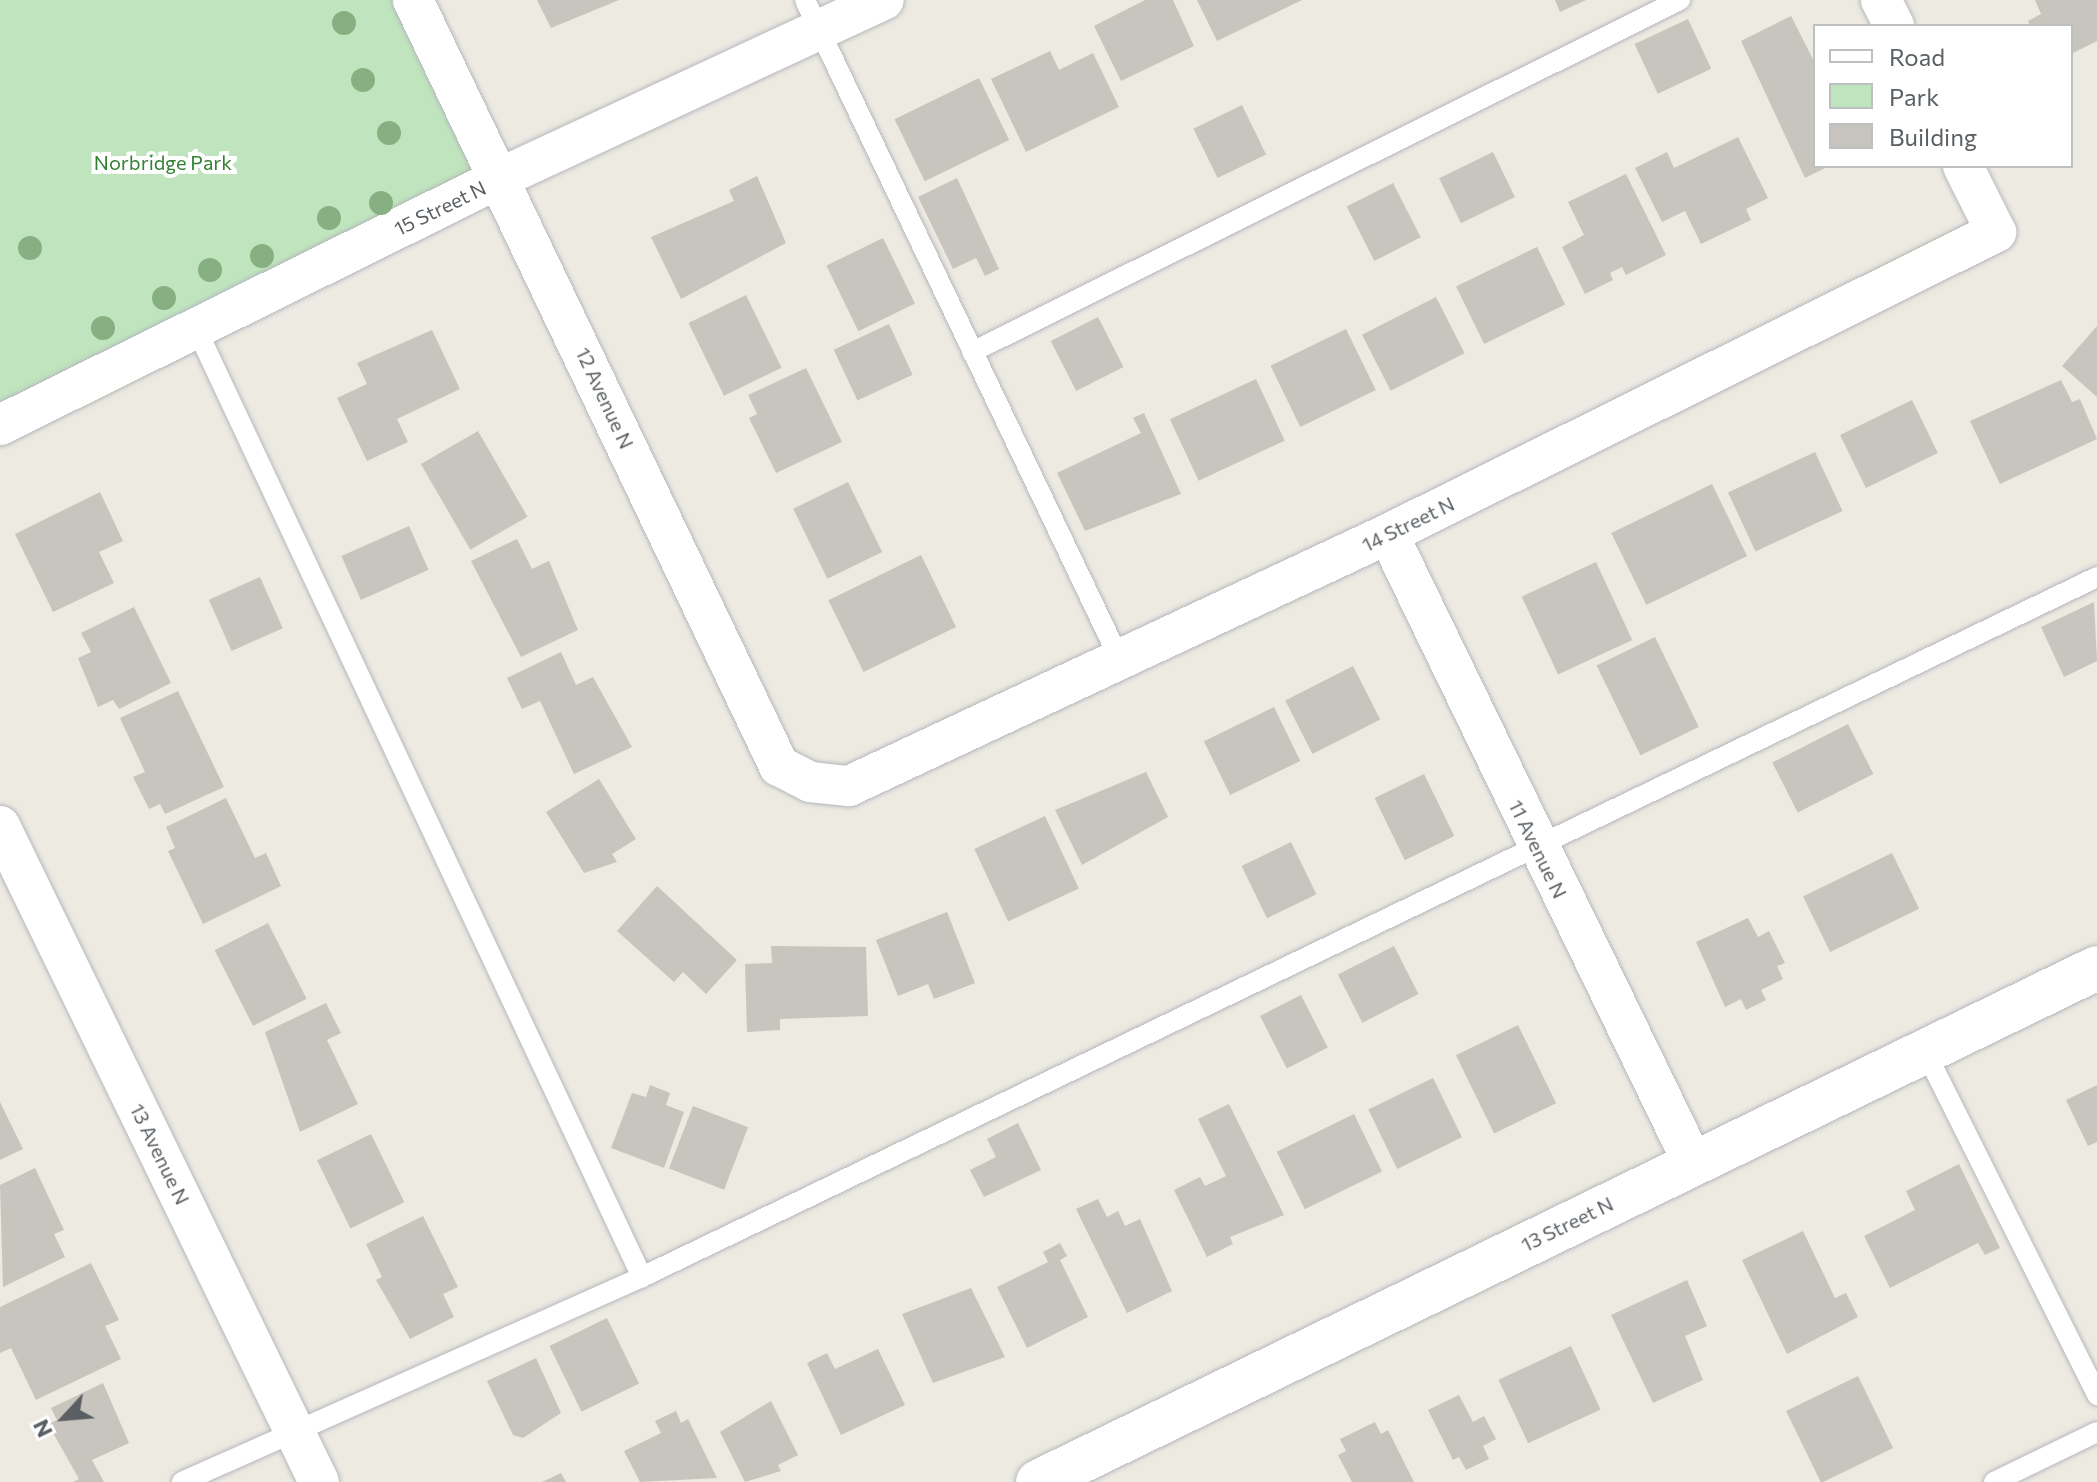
<!DOCTYPE html>
<style>
body{margin:0}
#map{position:relative;width:2097px;height:1482px;overflow:hidden;background:#edeae2;font-family:Commissioner,sans-serif}
div>[style]{position:absolute}
[style*='--x']{left:calc(var(--x)*1px);top:calc(var(--y)*1px);width:calc(var(--w)*1px);rotate:calc(var(--a)*1deg)}
.green>*{inset:0;background:#c0e5be}
.building>*{inset:0;background:#c8c5bf;transform-origin:0 0}
.roads{filter:drop-shadow(0 0 2px #b5b8bd) drop-shadow(0 0 2px #b5b8bd)}
.service>*{height:20px;margin:-10px;padding:0 10px;transform-origin:10px;border-radius:10px;background:#fff}
.minor>*{height:40px;margin:-20px;padding:0 20px;transform-origin:20px;border-radius:20px;background:#fff}
.tertiary>*{height:44px;margin:-22px;padding:0 22px;transform-origin:22px;border-radius:22px;background:#fff}
.trees>*{width:24px;height:24px;margin:-12px;border-radius:50%;background:#87b082}
span{translate:-50% -50%;white-space:nowrap;text-align:center;line-height:1.15;-webkit-text-stroke:8px #fff;paint-order:stroke}
.park-label{font-size:20px;color:#348133}
.street-label{font-size:20px;color:#5a5f63}
.legend{position:absolute;left:1813px;top:24px;width:260px;height:144px;box-sizing:border-box;background:#fff;border:2px solid #bdbfc1;margin:0;padding:10px 14px;list-style:none;font-size:24px;color:#5a5f63}
.legend li{display:flex;align-items:center;gap:16px;height:40px}
.legend b{width:40px;border:2px solid #bdbfc1}
.north{position:absolute;left:24px;top:1378px;width:80px;height:80px;-webkit-text-stroke:6px #fff;paint-order:stroke;rotate:244deg;font-size:22px;font-weight:700;line-height:32px;text-align:center;color:#5a5f63}
.north::after{content:'';display:block;margin:auto;width:28px;height:36px;background:#5a5f63;clip-path:polygon(50% 0,100% 100%,50% 72%,0 100%)}
</style>
<div id="map">
<div class="green">
<div style="clip-path:polygon(0 0,413px 0,500px 178px,0 425px)"></div>
</div>
<div class="building">
<div style="clip-path:polygon(537px 0,619px 0,551px 28px)"></div>
<div style="clip-path:polygon(1145px 0,1173px 0,1194px 46px,1121px 81px,1094px 26px)"></div>
<div style="clip-path:polygon(1197px 0,1302px 0,1217px 41px)"></div>
<div style="clip-path:polygon(1555px 0,1586px 0,1560px 12px)"></div>
<div style="clip-path:polygon(2035px 0,2097px 0,2097px 41px,2071px 54px,2071px 26px,2030px 26px,2028px 21px,2041px 14px)"></div>
<div style="clip-path:polygon(1791px 16px,1815px 63px,1815px 166px,1829px 166px,1805px 178px,1741px 41px)"></div>
<div style="left:1688px;top:19px;width:55px;height:59px;rotate:65deg"></div>
<div style="clip-path:polygon(1050px 51px,1059px 70px,1093px 53px,1119px 107px,1026px 152px,991px 79px)"></div>
<div style="left:979px;top:78px;width:69px;height:94px;rotate:64deg"></div>
<div style="left:1242px;top:105px;width:55px;height:54px;rotate:64deg"></div>
<div style="clip-path:polygon(1738px 137px,1768px 198px,1746px 209px,1751px 220px,1701px 244px,1685px 211px,1662px 222px,1635px 168px,1667px 152px,1674px 168px)"></div>
<div style="left:1493px;top:152px;width:50px;height:60px;rotate:64deg"></div>
<div style="clip-path:polygon(1626px 174px,1666px 255px,1626px 275px,1622px 267px,1610px 273px,1613px 280px,1585px 294px,1562px 247px,1584px 235px,1568px 202px)"></div>
<div style="clip-path:polygon(757px 176px,786px 243px,681px 299px,651px 237px,734px 201px,729px 190px)"></div>
<div style="clip-path:polygon(957px 178px,999px 269px,985px 276px,976px 258px,953px 269px,918px 197px)"></div>
<div style="left:1393px;top:183px;width:61px;height:52px;rotate:63deg"></div>
<div style="left:883px;top:238px;width:73px;height:63px;rotate:64deg"></div>
<div style="left:1537px;top:247px;width:64px;height:90px;rotate:64deg"></div>
<div style="left:746px;top:295px;width:81px;height:64px;rotate:64deg"></div>
<div style="left:1436px;top:297px;width:63px;height:83px;rotate:63deg"></div>
<div style="left:1098px;top:317px;width:56px;height:53px;rotate:63deg"></div>
<div style="left:889px;top:324px;width:56px;height:61px;rotate:65deg"></div>
<div style="clip-path:polygon(2097px 326px,2097px 397px,2062px 366px)"></div>
<div style="left:1346px;top:329px;width:68px;height:84px;rotate:64deg"></div>
<div style="clip-path:polygon(432px 330px,460px 389px,397px 419px,408px 442px,367px 461px,337px 398px,367px 384px,357px 363px)"></div>
<div style="clip-path:polygon(806px 368px,842px 442px,776px 473px,749px 418px,757px 414px,748px 395px)"></div>
<div style="left:1256px;top:379px;width:68px;height:95px;rotate:65deg"></div>
<div style="clip-path:polygon(2061px 380px,2072px 402px,2080px 399px,2097px 439px,2000px 484px,1970px 421px)"></div>
<div style="left:1912px;top:400px;width:59px;height:80px;rotate:64deg"></div>
<div style="clip-path:polygon(1144px 413px,1181px 494px,1085px 531px,1057px 473px,1141px 433px,1133px 418px)"></div>
<div style="left:478px;top:431px;width:99px;height:66px;rotate:60deg"></div>
<div style="left:1815px;top:452px;width:65px;height:96px;rotate:65deg"></div>
<div style="left:848px;top:482px;width:78px;height:61px;rotate:64deg"></div>
<div style="left:1712px;top:484px;width:80px;height:112px;rotate:64deg"></div>
<div style="clip-path:polygon(100px 492px,123px 541px,99px 552px,114px 583px,53px 612px,15px 534px)"></div>
<div style="left:409px;top:526px;width:48px;height:74px;rotate:66deg"></div>
<div style="clip-path:polygon(517px 539px,532px 569px,549px 561px,578px 630px,521px 657px,471px 561px)"></div>
<div style="left:921px;top:555px;width:80px;height:103px;rotate:64deg"></div>
<div style="left:1596px;top:562px;width:86px;height:82px;rotate:65deg"></div>
<div style="left:260px;top:577px;width:56px;height:56px;rotate:66deg"></div>
<div style="clip-path:polygon(2094px 602px,2097px 661px,2064px 677px,2041px 627px)"></div>
<div style="clip-path:polygon(134px 607px,171px 683px,119px 709px,113px 700px,98px 707px,78px 658px,91px 652px,81px 633px)"></div>
<div style="left:1655px;top:637px;width:100px;height:65px;rotate:64deg"></div>
<div style="clip-path:polygon(561px 652px,576px 685px,593px 677px,632px 747px,574px 774px,540px 701px,522px 709px,507px 678px)"></div>
<div style="left:1353px;top:666px;width:60px;height:76px;rotate:63deg"></div>
<div style="clip-path:polygon(178px 691px,224px 787px,165px 814px,160px 804px,149px 809px,133px 777px,145px 772px,120px 718px)"></div>
<div style="left:1274px;top:707px;width:60px;height:78px;rotate:64deg"></div>
<div style="left:1848px;top:724px;width:56px;height:85px;rotate:63deg"></div>
<div style="clip-path:polygon(1146px 772px,1168px 817px,1082px 865px,1055px 810px)"></div>
<div style="left:1424px;top:774px;width:69px;height:55px;rotate:64deg"></div>
<div style="clip-path:polygon(599px 779px,636px 839px,612px 854px,617px 862px,584px 873px,546px 812px)"></div>
<div style="clip-path:polygon(226px 798px,255px 858px,266px 853px,281px 886px,203px 924px,168px 851px,175px 848px,166px 827px)"></div>
<div style="left:1045px;top:816px;width:80px;height:78px;rotate:65deg"></div>
<div style="left:1291px;top:842px;width:58px;height:55px;rotate:64deg"></div>
<div style="left:1892px;top:853px;width:62px;height:99px;rotate:64deg"></div>
<div style="clip-path:polygon(657px 886px,737px 960px,706px 994px,683px 972px,674px 982px,617px 931px)"></div>
<div style="clip-path:polygon(947px 912px,975px 983px,934px 999px,928px 984px,898px 996px,876px 940px)"></div>
<div style="clip-path:polygon(1748px 918px,1758px 937px,1769px 931px,1785px 963px,1777px 966px,1783px 979px,1761px 990px,1766px 1000px,1746px 1010px,1741px 999px,1725px 1007px,1696px 942px)"></div>
<div style="left:268px;top:923px;width:85px;height:60px;rotate:63deg"></div>
<div style="clip-path:polygon(771px 946px,866px 947px,868px 1016px,780px 1019px,780px 1030px,747px 1032px,745px 964px,772px 963px)"></div>
<div style="left:1394px;top:946px;width:54px;height:63px;rotate:63deg"></div>
<div style="left:1301px;top:995px;width:59px;height:46px;rotate:63deg"></div>
<div style="clip-path:polygon(326px 1003px,341px 1033px,327px 1040px,358px 1104px,300px 1132px,265px 1032px)"></div>
<div style="left:1518px;top:1025px;width:87px;height:69px;rotate:64deg"></div>
<div style="left:1433px;top:1078px;width:66px;height:72px;rotate:64deg"></div>
<div style="clip-path:polygon(650px 1085px,670px 1093px,666px 1105px,684px 1112px,664px 1168px,611px 1148px,632px 1093px,646px 1097px)"></div>
<div style="clip-path:polygon(2097px 1085px,2097px 1142px,2088px 1146px,2066px 1100px)"></div>
<div style="clip-path:polygon(0 1102px,23px 1149px,0 1160px)"></div>
<div style="clip-path:polygon(1229px 1104px,1284px 1215px,1230px 1237px,1233px 1244px,1207px 1257px,1174px 1190px,1200px 1177px,1205px 1186px,1226px 1176px,1198px 1119px)"></div>
<div style="left:693px;top:1106px;width:59px;height:67px;rotate:21deg"></div>
<div style="left:1354px;top:1114px;width:64px;height:86px;rotate:64deg"></div>
<div style="clip-path:polygon(1018px 1123px,1041px 1170px,984px 1197px,970px 1170px,996px 1157px,987px 1139px)"></div>
<div style="left:371px;top:1134px;width:76px;height:60px;rotate:64deg"></div>
<div style="clip-path:polygon(1959px 1164px,2000px 1248px,1985px 1255px,1978px 1243px,1890px 1288px,1864px 1236px,1915px 1210px,1906px 1191px)"></div>
<div style="clip-path:polygon(35px 1168px,64px 1230px,54px 1234px,65px 1257px,3px 1287px,0 1185px)"></div>
<div style="clip-path:polygon(1098px 1199px,1107px 1217px,1118px 1211px,1125px 1226px,1140px 1219px,1172px 1291px,1127px 1313px,1076px 1209px)"></div>
<div style="clip-path:polygon(423px 1216px,458px 1287px,443px 1294px,454px 1317px,410px 1339px,376px 1280px,382px 1277px,366px 1244px)"></div>
<div style="clip-path:polygon(1803px 1231px,1835px 1298px,1846px 1293px,1858px 1317px,1787px 1354px,1742px 1260px)"></div>
<div style="clip-path:polygon(1060px 1243px,1067px 1256px,1060px 1260px,1088px 1317px,1027px 1348px,997px 1287px,1048px 1262px,1043px 1252px)"></div>
<div style="clip-path:polygon(91px 1263px,119px 1320px,105px 1326px,121px 1359px,36px 1400px,11px 1348px,0 1353px,0 1307px)"></div>
<div style="clip-path:polygon(1687px 1280px,1707px 1326px,1685px 1336px,1703px 1380px,1653px 1403px,1611px 1315px)"></div>
<div style="clip-path:polygon(971px 1288px,1005px 1357px,933px 1383px,902px 1314px)"></div>
<div style="left:607px;top:1318px;width:73px;height:64px;rotate:64deg"></div>
<div style="left:1571px;top:1346px;width:70px;height:80px;rotate:65deg"></div>
<div style="clip-path:polygon(878px 1349px,905px 1405px,841px 1435px,807px 1363px,827px 1353px,835px 1369px)"></div>
<div style="clip-path:polygon(536px 1358px,561px 1413px,523px 1438px,513px 1435px,487px 1381px)"></div>
<div style="left:1858px;top:1376px;width:80px;height:80px;rotate:64deg"></div>
<div style="clip-path:polygon(103px 1383px,129px 1443px,92px 1460px,104px 1482px,73px 1482px,79px 1479px,48px 1424px,57px 1420px,51px 1408px)"></div>
<div style="clip-path:polygon(1459px 1395px,1473px 1422px,1484px 1416px,1496px 1439px,1483px 1446px,1489px 1459px,1466px 1470px,1459px 1457px,1453px 1460px,1428px 1410px)"></div>
<div style="clip-path:polygon(771px 1401px,798px 1455px,778px 1465px,781px 1471px,745px 1482px,720px 1432px)"></div>
<div style="clip-path:polygon(676px 1411px,681px 1423px,688px 1419px,717px 1478px,640px 1482px,624px 1451px,661px 1433px,655px 1421px)"></div>
<div style="clip-path:polygon(1375px 1422px,1381px 1434px,1388px 1430px,1414px 1482px,1352px 1482px,1338px 1455px,1346px 1451px,1340px 1439px)"></div>
<div style="clip-path:polygon(561px 1473px,566px 1482px,542px 1482px)"></div>
</div>
<div class="roads">
<div class="service">
<div style="--x:805;--y:0;--w:731;--a:64.49"></div>
<div style="--x:196;--y:328;--w:1049;--a:64.83"></div>
<div style="--x:972;--y:352;--w:791;--a:-26.44"></div>
<div style="--x:1925;--y:1051;--w:385;--a:63.4"></div>
<div style="--x:182;--y:1482;--w:504;--a:-24.02"></div>
<div style="--x:642;--y:1277;--w:1615;--a:-25.69"></div>
<div style="--x:1994;--y:1482;--w:114;--a:-25.9"></div>
</div>
<div class="minor">
<div style="--x:413;--y:0;--w:849;--a:64.46"></div>
<div style="--x:779;--y:766;--w:35;--a:27"></div>
<div style="--x:810;--y:782;--w:39;--a:6"></div>
<div style="--x:849;--y:786;--w:595;--a:-25.06"></div>
<div style="--x:1388;--y:534;--w:679;--a:-26.41"></div>
<div style="--x:1996;--y:232;--w:74;--a:-116.6"></div>
<div style="--x:1881;--y:0;--w:29;--a:63"></div>
<div style="--x:0;--y:425;--w:558;--a:-26.29"></div>
<div style="--x:500;--y:178;--w:423;--a:-24.9"></div>
<div style="--x:1388;--y:534;--w:699;--a:64.13"></div>
<div style="--x:0;--y:826;--w:729;--a:64.07"></div>
</div>
<div class="tertiary">
<div style="--x:1038;--y:1482;--w:1177;--a:-25.89"></div>
</div>
</div>
<div class="trees">
<div style="left:344px;top:23px"></div>
<div style="left:363px;top:80px"></div>
<div style="left:389px;top:133px"></div>
<div style="left:381px;top:203px"></div>
<div style="left:329px;top:218px"></div>
<div style="left:30px;top:248px"></div>
<div style="left:262px;top:256px"></div>
<div style="left:210px;top:270px"></div>
<div style="left:164px;top:298px"></div>
<div style="left:103px;top:328px"></div>
</div>
<div class="park-label">
<span style="left:163px;top:162px">Norbridge Park</span>
</div>
<div class="street-label">
<span style="left:440px;top:208px;rotate:-26deg">15 Street N</span>
<span style="left:605px;top:398px;rotate:65deg">12 Avenue N</span>
<span style="left:1408px;top:524px;rotate:-26deg">14 Street N</span>
<span style="left:1538px;top:849px;rotate:64deg">11 Avenue N</span>
<span style="left:160px;top:1154px;rotate:64deg">13 Avenue N</span>
<span style="left:1567px;top:1224px;rotate:-26deg">13 Street N</span>
</div>
<ul class="legend">
<li><b style="height:10px;background:#fff"></b>Road</li>
<li><b style="height:22px;background:#c0e5be"></b>Park</li>
<li><b style="height:22px;background:#c8c5bf"></b>Building</li>
</ul>
<div class="north">N</div>
</div>
